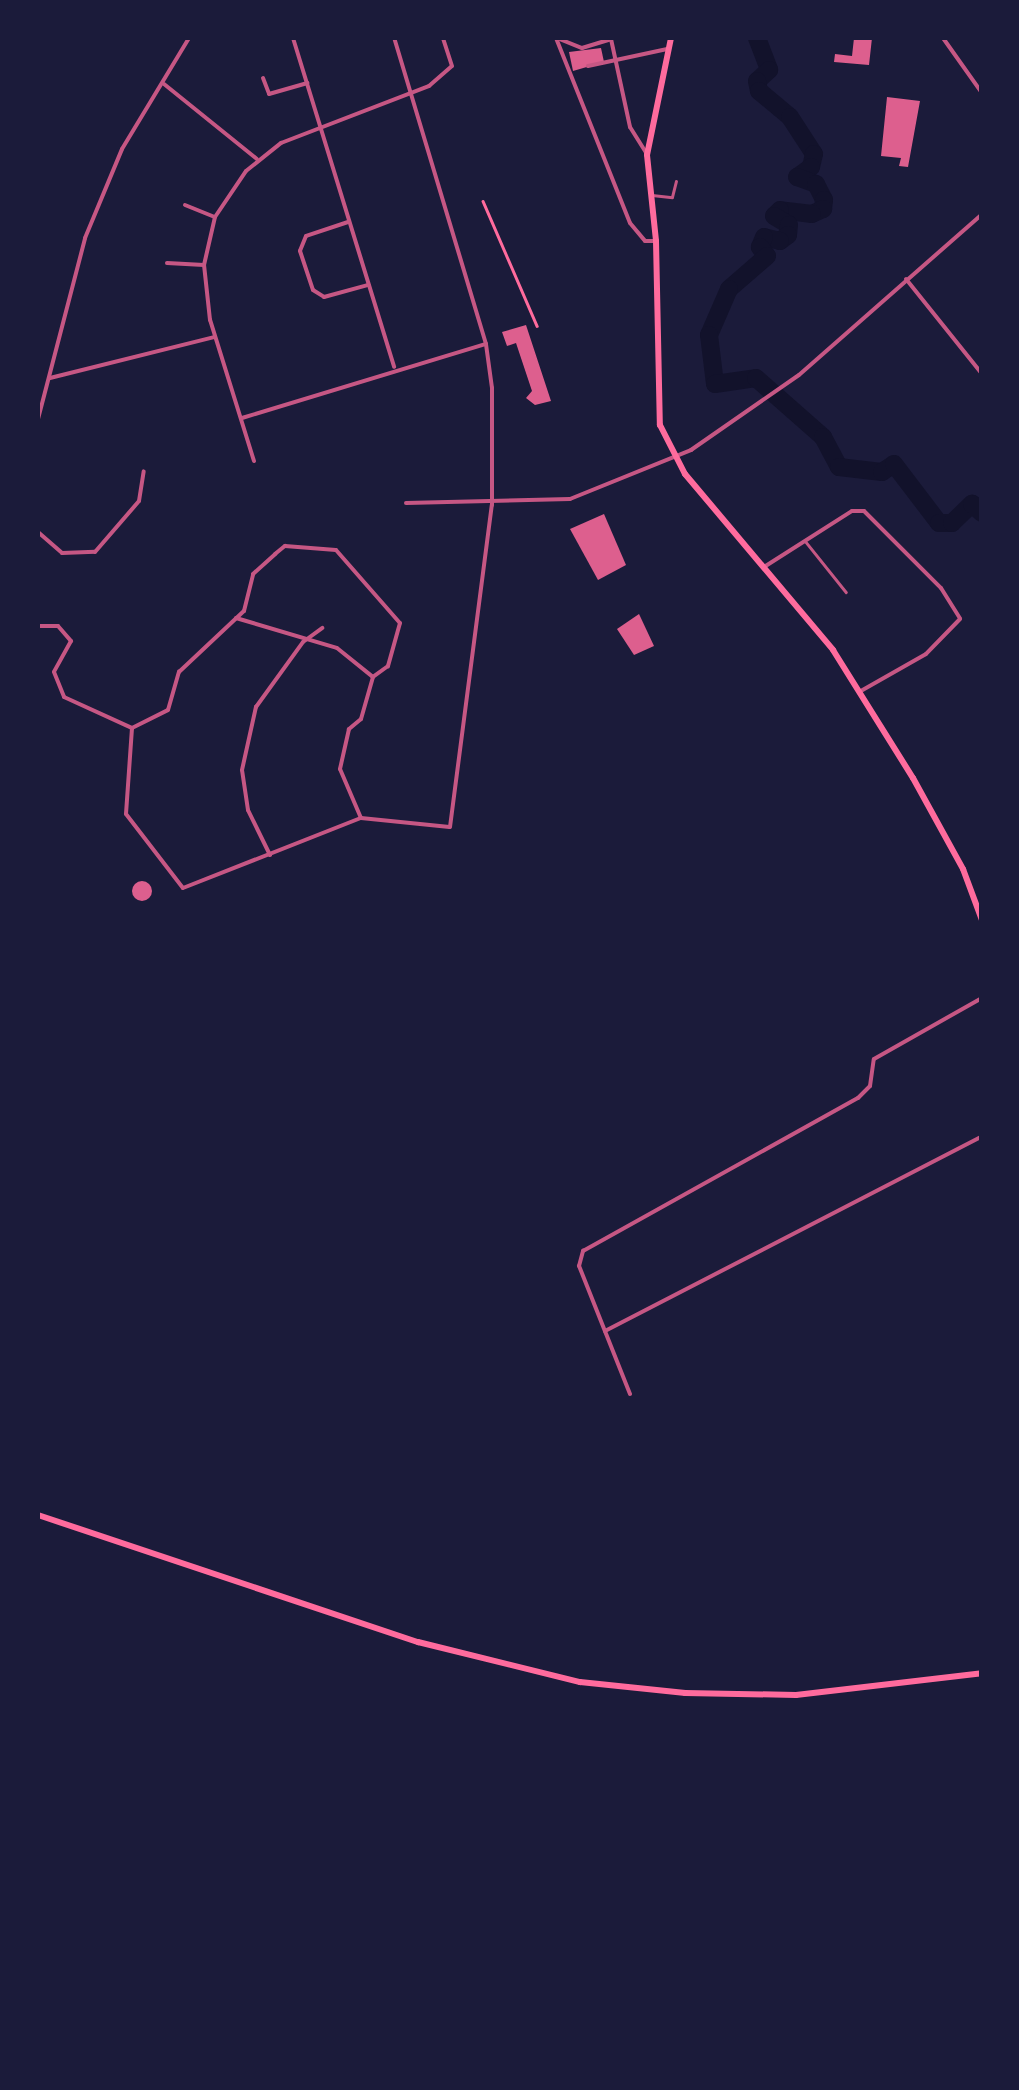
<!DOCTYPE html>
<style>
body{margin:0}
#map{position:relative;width:1019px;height:2090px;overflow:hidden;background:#1b1b3a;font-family:"Asap Condensed",sans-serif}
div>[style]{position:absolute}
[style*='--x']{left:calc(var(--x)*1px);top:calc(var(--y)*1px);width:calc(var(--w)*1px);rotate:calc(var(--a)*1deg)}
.river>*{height:18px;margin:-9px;padding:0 9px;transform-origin:9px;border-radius:9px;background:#12122b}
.building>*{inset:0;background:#dd5f8e}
.round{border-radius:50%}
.path>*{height:2.5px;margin:-1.25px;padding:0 1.25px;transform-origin:1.25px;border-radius:1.25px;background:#ff6b9d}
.service>*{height:2.5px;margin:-1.25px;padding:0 1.25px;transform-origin:1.25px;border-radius:1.25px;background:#c65784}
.minor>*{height:4px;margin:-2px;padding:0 2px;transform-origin:2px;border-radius:2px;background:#c65784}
.secondary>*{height:6px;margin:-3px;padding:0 3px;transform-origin:3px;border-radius:3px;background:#ff6b9d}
span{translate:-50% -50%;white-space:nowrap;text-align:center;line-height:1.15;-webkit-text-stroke:8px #1b1b3a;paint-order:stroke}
.frame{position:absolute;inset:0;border:40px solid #1b1b3a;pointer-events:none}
</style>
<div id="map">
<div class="river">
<div style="--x:757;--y:38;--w:34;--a:69"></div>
<div style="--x:769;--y:70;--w:16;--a:137"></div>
<div style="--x:757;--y:81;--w:10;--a:79"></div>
<div style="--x:759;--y:91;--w:40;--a:40"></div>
<div style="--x:790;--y:117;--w:44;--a:57"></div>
<div style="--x:814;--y:154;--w:13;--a:103"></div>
<div style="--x:811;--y:167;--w:17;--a:144"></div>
<div style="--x:797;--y:177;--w:20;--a:20"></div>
<div style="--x:816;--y:184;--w:18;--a:63"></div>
<div style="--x:824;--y:200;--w:9;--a:96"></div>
<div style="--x:823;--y:209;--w:12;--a:156"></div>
<div style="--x:812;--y:214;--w:32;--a:-173"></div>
<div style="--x:780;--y:210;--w:8;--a:135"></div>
<div style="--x:774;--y:216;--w:17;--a:31"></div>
<div style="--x:789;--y:225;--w:10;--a:96"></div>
<div style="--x:788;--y:235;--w:10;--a:143"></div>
<div style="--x:780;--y:241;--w:16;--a:-166"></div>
<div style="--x:764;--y:237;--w:11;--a:112"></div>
<div style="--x:760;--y:247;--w:11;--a:52"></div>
<div style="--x:767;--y:256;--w:50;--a:139"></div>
<div style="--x:729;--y:289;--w:50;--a:113.5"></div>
<div style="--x:709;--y:335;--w:49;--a:83"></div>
<div style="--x:715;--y:384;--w:41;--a:-8.3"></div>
<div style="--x:756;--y:378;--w:89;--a:41.4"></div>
<div style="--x:823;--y:437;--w:34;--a:62"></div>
<div style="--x:839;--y:467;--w:43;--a:6.6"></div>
<div style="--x:882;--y:472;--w:14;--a:-34"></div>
<div style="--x:894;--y:464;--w:74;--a:52.7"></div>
<div style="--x:939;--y:523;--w:13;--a:0"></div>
<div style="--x:952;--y:523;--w:28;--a:-44"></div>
<div style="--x:972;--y:504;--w:13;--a:42"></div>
</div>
<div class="building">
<div style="clip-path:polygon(854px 38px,872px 38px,869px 65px,834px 62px,835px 54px,852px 56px)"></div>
<div style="clip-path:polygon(601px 48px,604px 62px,573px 71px,569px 52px)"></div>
<div style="clip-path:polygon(887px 97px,920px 101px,908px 167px,899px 166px,901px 158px,881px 156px)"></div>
<div style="clip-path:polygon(526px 325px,551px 401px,535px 405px,526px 398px,532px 391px,516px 343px,507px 346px,502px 332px)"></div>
<div style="clip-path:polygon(604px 514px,626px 565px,598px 580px,570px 529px)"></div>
<div style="clip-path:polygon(639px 614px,654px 646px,634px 655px,617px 629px)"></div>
<div class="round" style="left:132px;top:881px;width:20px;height:20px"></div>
</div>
<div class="path">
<div style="--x:483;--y:201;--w:136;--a:66.6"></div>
</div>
<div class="service">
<div style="--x:652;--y:195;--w:20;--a:6"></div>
<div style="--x:672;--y:197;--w:16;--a:-76"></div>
<div style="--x:806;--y:542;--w:64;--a:51.3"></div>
</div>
<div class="minor">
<div style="--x:293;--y:38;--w:344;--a:72.9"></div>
<div style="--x:556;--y:38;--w:199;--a:68.2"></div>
<div style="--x:630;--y:223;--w:23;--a:50"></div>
<div style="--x:645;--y:241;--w:11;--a:0"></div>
<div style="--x:557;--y:38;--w:27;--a:22"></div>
<div style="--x:582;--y:48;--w:30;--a:-17"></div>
<div style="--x:943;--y:38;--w:67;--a:54.7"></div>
<div style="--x:611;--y:39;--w:90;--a:77.8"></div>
<div style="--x:630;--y:127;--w:31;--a:58"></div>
<div style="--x:588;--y:66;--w:81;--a:-12.1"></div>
<div style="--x:263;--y:78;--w:17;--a:69"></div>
<div style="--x:269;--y:94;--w:40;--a:-16"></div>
<div style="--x:164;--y:84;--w:119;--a:38.9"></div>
<div style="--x:185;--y:205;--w:32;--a:22"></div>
<div style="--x:348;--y:222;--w:44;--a:161.6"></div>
<div style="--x:306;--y:236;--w:16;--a:112"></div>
<div style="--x:300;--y:251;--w:41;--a:71.6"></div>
<div style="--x:313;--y:290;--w:13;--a:32"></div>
<div style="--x:324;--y:297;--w:46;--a:-15.3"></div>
<div style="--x:167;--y:263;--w:37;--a:3"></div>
<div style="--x:906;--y:279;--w:122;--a:51.3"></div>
<div style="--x:50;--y:378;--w:170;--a:-14"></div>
<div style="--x:242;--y:418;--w:255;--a:-16.9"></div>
<div style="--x:38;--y:419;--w:187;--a:-75.4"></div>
<div style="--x:85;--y:238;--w:96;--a:-67.4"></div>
<div style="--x:122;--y:149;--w:130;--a:-58.9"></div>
<div style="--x:254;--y:461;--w:148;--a:-107.3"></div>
<div style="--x:210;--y:320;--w:55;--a:-96.2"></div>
<div style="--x:204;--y:265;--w:49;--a:-77.1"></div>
<div style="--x:215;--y:217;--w:55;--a:-56"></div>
<div style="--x:246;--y:171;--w:45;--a:-38.7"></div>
<div style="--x:281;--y:143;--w:159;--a:-21.1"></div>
<div style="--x:429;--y:86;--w:30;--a:-41"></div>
<div style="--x:452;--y:66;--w:29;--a:-108"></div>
<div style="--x:406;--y:503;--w:164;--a:-1.4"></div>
<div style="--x:570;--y:499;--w:131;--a:-22"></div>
<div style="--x:691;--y:450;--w:131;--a:-34.8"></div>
<div style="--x:799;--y:375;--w:244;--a:-41.3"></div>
<div style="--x:38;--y:532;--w:32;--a:41"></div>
<div style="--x:62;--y:553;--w:33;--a:-2"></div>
<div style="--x:95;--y:552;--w:67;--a:-49.2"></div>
<div style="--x:139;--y:501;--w:30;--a:-81"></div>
<div style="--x:764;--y:567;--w:104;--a:-32.5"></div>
<div style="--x:852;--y:511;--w:12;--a:0"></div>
<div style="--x:864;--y:511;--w:109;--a:45"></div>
<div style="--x:941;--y:588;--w:36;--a:58"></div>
<div style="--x:960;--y:619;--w:49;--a:134.2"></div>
<div style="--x:926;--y:654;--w:77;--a:150.4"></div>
<div style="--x:236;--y:618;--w:105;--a:16.5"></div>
<div style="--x:337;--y:648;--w:46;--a:38.9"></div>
<div style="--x:38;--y:626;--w:20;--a:0"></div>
<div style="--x:58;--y:626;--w:20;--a:49"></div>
<div style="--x:71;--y:641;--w:35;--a:119"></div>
<div style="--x:54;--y:672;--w:27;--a:68"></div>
<div style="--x:64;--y:697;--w:75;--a:24.5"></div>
<div style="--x:132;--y:728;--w:86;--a:94"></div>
<div style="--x:126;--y:814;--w:93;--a:52.4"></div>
<div style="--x:183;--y:888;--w:191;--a:-21.5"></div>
<div style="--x:361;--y:818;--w:89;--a:5.8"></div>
<div style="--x:450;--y:827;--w:325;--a:-82.6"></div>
<div style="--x:492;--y:505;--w:117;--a:-90"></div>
<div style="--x:492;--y:388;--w:44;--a:-97.8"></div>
<div style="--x:486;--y:344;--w:320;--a:-106.7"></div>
<div style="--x:132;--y:728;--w:40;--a:-26.6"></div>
<div style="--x:168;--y:710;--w:40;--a:-74"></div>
<div style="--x:179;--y:672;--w:89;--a:-43.2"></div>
<div style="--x:244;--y:611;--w:38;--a:-76"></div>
<div style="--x:253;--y:574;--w:30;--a:-42"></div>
<div style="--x:275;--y:554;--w:13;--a:-39"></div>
<div style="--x:285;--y:546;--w:51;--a:4.5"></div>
<div style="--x:336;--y:550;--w:97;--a:48.8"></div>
<div style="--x:400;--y:623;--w:45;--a:105.6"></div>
<div style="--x:388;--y:666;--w:19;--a:144"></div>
<div style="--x:373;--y:677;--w:44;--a:105.9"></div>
<div style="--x:361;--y:719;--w:16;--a:140"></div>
<div style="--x:349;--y:729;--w:41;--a:102.7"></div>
<div style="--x:340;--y:769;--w:53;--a:66.8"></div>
<div style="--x:270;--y:855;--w:50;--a:-116.1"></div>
<div style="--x:248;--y:810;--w:40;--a:-98.5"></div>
<div style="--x:242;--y:770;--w:65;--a:-77.5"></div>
<div style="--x:256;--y:707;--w:80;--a:-54.1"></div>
<div style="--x:303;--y:642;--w:24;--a:-36"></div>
<div style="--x:605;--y:1331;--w:424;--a:-27.3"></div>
<div style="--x:630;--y:1394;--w:138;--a:-111.7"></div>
<div style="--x:579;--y:1266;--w:16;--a:-75"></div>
<div style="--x:583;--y:1251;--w:315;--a:-29.1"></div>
<div style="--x:858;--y:1098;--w:17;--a:-45"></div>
<div style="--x:870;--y:1086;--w:27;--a:-82"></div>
<div style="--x:874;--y:1059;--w:124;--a:-29.5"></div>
</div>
<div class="secondary">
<div style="--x:671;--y:38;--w:119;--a:101.6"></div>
<div style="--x:647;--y:155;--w:86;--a:84"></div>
<div style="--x:656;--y:241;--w:184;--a:88.8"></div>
<div style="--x:660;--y:425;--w:55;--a:63"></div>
<div style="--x:685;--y:474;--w:230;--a:49.9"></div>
<div style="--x:833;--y:650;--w:151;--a:58"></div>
<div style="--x:913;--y:778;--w:104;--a:61.2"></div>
<div style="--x:963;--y:869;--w:54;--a:69.6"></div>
<div style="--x:38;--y:1515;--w:401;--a:18.5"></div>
<div style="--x:418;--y:1642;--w:167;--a:13.9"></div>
<div style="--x:580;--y:1682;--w:106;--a:6"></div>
<div style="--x:685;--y:1693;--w:111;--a:1"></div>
<div style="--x:796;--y:1695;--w:187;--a:-6.7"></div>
</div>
<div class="frame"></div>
</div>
